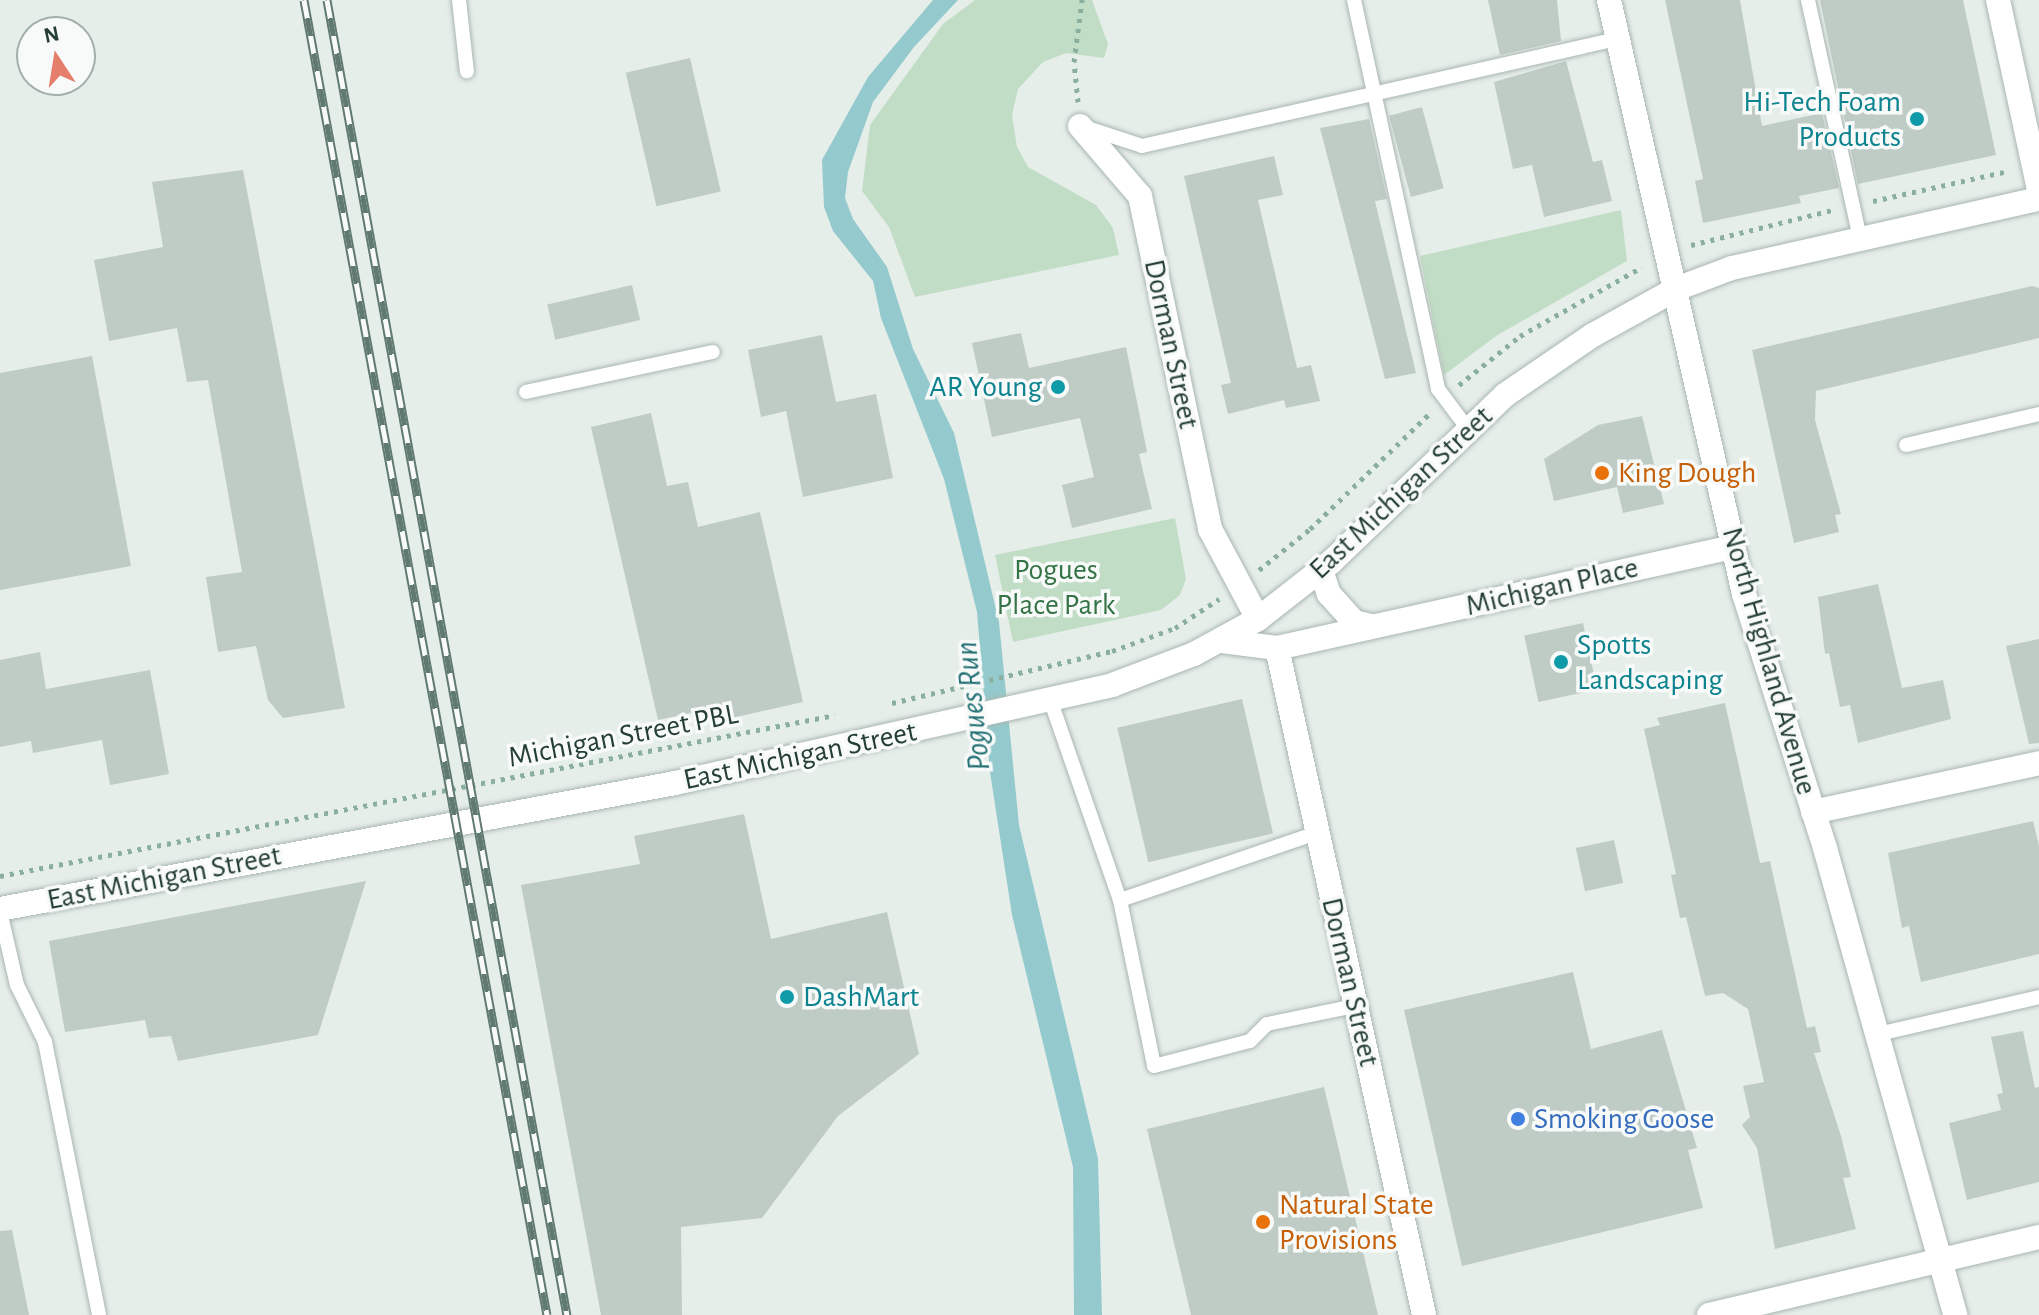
<!DOCTYPE html>
<style>
body{margin:0}
#map{position:relative;width:2039px;height:1315px;overflow:hidden;background:#e6eeea;font-family:"Alegreya Sans",sans-serif}
div>[style]{position:absolute}
[style*='--x']{left:calc(var(--x)*1px);top:calc(var(--y)*1px);width:calc(var(--w)*1px);rotate:calc(var(--a)*1deg)}
.green>*{inset:0;background:#c2ddc6}
.water>*{inset:0;background:#94cacd}
.building>*{inset:0;background:#bfccc5;transform-origin:0 0}
.path>*{height:5px;margin-top:-2.5px;transform-origin:0;background:repeating-linear-gradient(90deg,#8aaf9f 0 4px,transparent 0 10px)}
.roads{filter:drop-shadow(0 0 2px #a9b6b0) drop-shadow(0 0 2px #a9b6b0)}
.lane>*{height:14px;margin:-7px;padding:0 7px;transform-origin:7px;border-radius:7px;background:#fff}
.street>*{height:24px;margin:-12px;padding:0 12px;transform-origin:12px;border-radius:12px;background:#fff}
.secondary>*{height:24px;margin:-12px;padding:0 12px;transform-origin:12px;border-radius:12px;background:#fff}
.rail>*{height:9px;margin-top:-4.5px;transform-origin:0;background:repeating-linear-gradient(90deg,#f7faf8 0 18px,#617a71 0 36px);box-sizing:border-box;border-block:2px solid #617a71}
.dots>*{width:22px;height:22px;translate:-50% -50%;box-sizing:border-box;border:4px solid #f7faf8;border-radius:50%}
span{translate:-50% -50%;white-space:nowrap;text-align:center;line-height:1.15;-webkit-text-stroke:7px #f7faf8;paint-order:stroke}
.culture-label{font-size:30px;color:#0d838f}
.right{translate:-100% -50%;text-align:right}
.left{translate:0 -50%;text-align:left}
.street-label{font-size:30px;color:#263f36}
.food-label{font-size:30px;color:#c56008}
.park-label{font-size:30px;color:#347346}
.shop-label{font-size:30px;color:#366cbe}
.water-label{font-size:32px;color:#257176;font-style:italic}
.north{position:absolute;left:16px;top:16px;width:80px;height:80px;box-sizing:border-box;background:#f7faf8;border:2px solid #a3afaa;border-radius:50%;rotate:348deg;font-size:22px;font-weight:700;line-height:32px;text-align:center;color:#263f36}
.north::after{content:'';display:block;margin:auto;width:28px;height:36px;background:#e67e6c;clip-path:polygon(50% 0,100% 100%,50% 72%,0 100%)}
</style>
<div id="map">
<div class="green">
<div style="clip-path:polygon(975px 0,1092px 0,1108px 44px,1104px 58px,1066px 53px,1043px 62px,1018px 89px,1012px 115px,1017px 147px,1028px 167px,1096px 205px,1113px 228px,1119px 255px,915px 297px,889px 227px,862px 191px,870px 125px,943px 24px)"></div>
<div style="clip-path:polygon(1621px 210px,1627px 261px,1496px 336px,1444px 375px,1420px 256px)"></div>
<div style="clip-path:polygon(1175px 518px,1186px 579px,1180px 595px,1161px 610px,1013px 642px,995px 555px)"></div>
</div>
<div class="water">
<div style="clip-path:polygon(933px 0,958px 0,914px 47px,873px 102px,848px 172px,845px 198px,853px 219px,887px 267px,913px 349px,954px 433px,999px 622px,1019px 825px,1098px 1159px,1102px 1315px,1074px 1315px,1073px 1167px,1012px 915px,990px 772px,977px 612px,944px 479px,881px 318px,873px 281px,833px 231px,824px 207px,822px 160px,868px 77px)"></div>
</div>
<div class="building">
<div style="clip-path:polygon(1488px 0,1557px 0,1561px 41px,1500px 55px)"></div>
<div style="clip-path:polygon(1665px 0,1740px 0,1762px 126px,1822px 113px,1839px 188px,1799px 196px,1801px 203px,1703px 223px,1695px 181px,1703px 179px)"></div>
<div style="clip-path:polygon(1820px 0,1963px 0,1996px 155px,1858px 184px)"></div>
<div style="left:690px;top:58px;width:137px;height:66px;rotate:77deg"></div>
<div style="clip-path:polygon(1566px 61px,1593px 162px,1602px 160px,1612px 201px,1544px 217px,1532px 165px,1513px 169px,1494px 82px)"></div>
<div style="left:1422px;top:107px;width:84px;height:34px;rotate:75deg"></div>
<div style="clip-path:polygon(1369px 119px,1387px 199px,1375px 201px,1416px 373px,1385px 379px,1320px 128px)"></div>
<div style="clip-path:polygon(1274px 156px,1283px 195px,1258px 200px,1297px 368px,1311px 365px,1320px 401px,1286px 408px,1284px 400px,1228px 414px,1221px 385px,1231px 383px,1184px 176px)"></div>
<div style="clip-path:polygon(243px 170px,345px 708px,283px 718px,268px 700px,256px 646px,218px 652px,206px 577px,242px 572px,208px 380px,187px 382px,177px 328px,109px 341px,94px 260px,163px 247px,152px 182px)"></div>
<div style="left:632px;top:285px;width:36px;height:87px;rotate:77deg"></div>
<div style="clip-path:polygon(2032px 286px,2039px 288px,2039px 338px,1816px 391px,1815px 420px,1841px 514px,1835px 515px,1839px 532px,1794px 543px,1752px 350px)"></div>
<div style="clip-path:polygon(1021px 333px,1029px 368px,1126px 347px,1147px 452px,1139px 454px,1152px 509px,1072px 528px,1062px 485px,1094px 477px,1080px 418px,992px 437px,972px 343px)"></div>
<div style="clip-path:polygon(822px 335px,836px 402px,876px 394px,893px 478px,803px 497px,786px 411px,761px 417px,748px 350px)"></div>
<div style="clip-path:polygon(92px 356px,131px 566px,0 590px,0 373px)"></div>
<div style="clip-path:polygon(651px 413px,667px 486px,688px 482px,698px 527px,760px 512px,803px 702px,727px 719px,724px 706px,658px 720px,591px 427px)"></div>
<div style="clip-path:polygon(1642px 416px,1664px 504px,1623px 513px,1617px 487px,1554px 501px,1544px 459px,1598px 425px)"></div>
<div style="clip-path:polygon(1878px 584px,1902px 688px,1943px 680px,1951px 719px,1858px 743px,1850px 705px,1840px 707px,1829px 653px,1825px 654px,1818px 597px)"></div>
<div style="left:1583px;top:623px;width:68px;height:60px;rotate:78deg"></div>
<div style="clip-path:polygon(2039px 639px,2039px 743px,2029px 744px,2006px 646px)"></div>
<div style="clip-path:polygon(40px 652px,46px 689px,150px 670px,169px 774px,110px 785px,102px 740px,33px 753px,31px 741px,0 747px,0 660px)"></div>
<div style="left:1242px;top:699px;width:138px;height:128px;rotate:77deg"></div>
<div style="clip-path:polygon(1725px 703px,1760px 863px,1770px 861px,1807px 1028px,1815px 1026px,1821px 1052px,1814px 1053px,1841px 1136px,1851px 1177px,1843px 1178px,1856px 1229px,1775px 1249px,1757px 1148px,1742px 1125px,1750px 1117px,1743px 1086px,1764px 1082px,1748px 1009px,1723px 993px,1705px 996px,1686px 917px,1680px 918px,1671px 875px,1676px 874px,1644px 729px,1660px 725px,1657px 718px)"></div>
<div style="clip-path:polygon(744px 814px,771px 939px,887px 912px,919px 1054px,838px 1116px,762px 1218px,681px 1227px,682px 1315px,601px 1315px,521px 885px,640px 864px,634px 836px)"></div>
<div style="clip-path:polygon(2033px 821px,2039px 846px,2039px 954px,1921px 982px,1909px 926px,1902px 928px,1888px 853px)"></div>
<div style="left:1614px;top:840px;width:44px;height:39px;rotate:78deg"></div>
<div style="clip-path:polygon(366px 881px,318px 1035px,178px 1061px,171px 1036px,149px 1038px,145px 1020px,65px 1032px,49px 941px)"></div>
<div style="clip-path:polygon(1573px 972px,1591px 1049px,1662px 1030px,1697px 1148px,1688px 1150px,1703px 1208px,1462px 1266px,1404px 1010px)"></div>
<div style="clip-path:polygon(2023px 1031px,2035px 1088px,2039px 1087px,2039px 1182px,1967px 1200px,1949px 1123px,2001px 1110px,1997px 1094px,2003px 1093px,1991px 1037px)"></div>
<div style="clip-path:polygon(1324px 1087px,1378px 1315px,1191px 1315px,1147px 1129px)"></div>
<div style="clip-path:polygon(12px 1230px,29px 1315px,0 1315px,0 1231px)"></div>
</div>
<div class="path">
<div style="--x:1078;--y:102;--w:40;--a:-95.7"></div>
<div style="--x:1074;--y:62;--w:63;--a:-82.6"></div>
<div style="--x:1873;--y:201;--w:138;--a:-12.5"></div>
<div style="--x:1691;--y:245;--w:145;--a:-13.9"></div>
<div style="--x:1459;--y:385;--w:78;--a:-38.8"></div>
<div style="--x:1520;--y:336;--w:140;--a:-29.5"></div>
<div style="--x:1259;--y:570;--w:65;--a:-38.8"></div>
<div style="--x:1310;--y:529;--w:165;--a:-44"></div>
<div style="--x:892;--y:703;--w:226;--a:-13.3"></div>
<div style="--x:1112;--y:651;--w:67;--a:-20.1"></div>
<div style="--x:1175;--y:628;--w:53;--a:-33.4"></div>
<div style="--x:0;--y:876;--w:850;--a:-10.91"></div>
</div>
<div class="roads">
<div class="lane">
<div style="--x:459;--y:0;--w:72;--a:83.7"></div>
<div style="--x:1354;--y:0;--w:398;--a:77.8"></div>
<div style="--x:1438;--y:389;--w:50;--a:53.1"></div>
<div style="--x:1808;--y:0;--w:245;--a:77.7"></div>
<div style="--x:1084;--y:127;--w:61;--a:18.1"></div>
<div style="--x:1142;--y:146;--w:487;--a:-12.7"></div>
<div style="--x:526;--y:392;--w:191;--a:-12.1"></div>
<div style="--x:1906;--y:445;--w:137;--a:-13.1"></div>
<div style="--x:1051;--y:702;--w:210;--a:70.8"></div>
<div style="--x:1120;--y:900;--w:208;--a:-18.8"></div>
<div style="--x:1120;--y:900;--w:169;--a:78.4"></div>
<div style="--x:1154;--y:1066;--w:99;--a:-14.6"></div>
<div style="--x:1250;--y:1041;--w:24;--a:-45"></div>
<div style="--x:1267;--y:1024;--w:90;--a:-11.6"></div>
<div style="--x:0;--y:911;--w:76;--a:77.1"></div>
<div style="--x:17;--y:985;--w:64;--a:63.8"></div>
<div style="--x:45;--y:1042;--w:278;--a:78.8"></div>
<div style="--x:1878;--y:1034;--w:165;--a:-12.9"></div>
</div>
<div class="street">
<div style="--x:1998;--y:0;--w:193;--a:77.8"></div>
<div style="--x:1080;--y:126;--w:92;--a:49.4"></div>
<div style="--x:1140;--y:196;--w:340;--a:78.1"></div>
<div style="--x:1210;--y:529;--w:102;--a:61.9"></div>
<div style="--x:1321;--y:570;--w:25;--a:72"></div>
<div style="--x:1329;--y:594;--w:38;--a:48"></div>
<div style="--x:1354;--y:622;--w:17;--a:13"></div>
<div style="--x:1222;--y:641;--w:55;--a:7.3"></div>
<div style="--x:1277;--y:648;--w:467;--a:-12.5"></div>
<div style="--x:1277;--y:648;--w:683;--a:77.57"></div>
<div style="--x:1813;--y:812;--w:231;--a:-12.2"></div>
</div>
<div class="secondary">
<div style="--x:1609;--y:0;--w:609;--a:77.2"></div>
<div style="--x:1744;--y:594;--w:267;--a:72.3"></div>
<div style="--x:1825;--y:848;--w:485;--a:74.4"></div>
<div style="--x:0;--y:909;--w:687;--a:-10.57"></div>
<div style="--x:675;--y:783;--w:448;--a:-12.6"></div>
<div style="--x:1112;--y:685;--w:88;--a:-20.7"></div>
<div style="--x:1194;--y:654;--w:73;--a:-28.7"></div>
<div style="--x:1258;--y:619;--w:93;--a:-38"></div>
<div style="--x:1331;--y:562;--w:241;--a:-43.8"></div>
<div style="--x:1505;--y:395;--w:107;--a:-34.3"></div>
<div style="--x:1593;--y:335;--w:95;--a:-29"></div>
<div style="--x:1676;--y:289;--w:60;--a:-20.6"></div>
<div style="--x:1732;--y:268;--w:315;--a:-12.7"></div>
<div style="--x:1709;--y:1315;--w:339;--a:-13.3"></div>
</div>
</div>
<div class="rail">
<div style="--x:304;--y:0;--w:1337;--a:79.53"></div>
<div style="--x:327;--y:0;--w:1337;--a:79.66"></div>
</div>
<div class="dots">
<div style="left:1917px;top:119px;background:#0f9aa8"></div>
<div style="left:1058px;top:387px;background:#0f9aa8"></div>
<div style="left:1602px;top:473px;background:#e8710a"></div>
<div style="left:1561px;top:662px;background:#0f9aa8"></div>
<div style="left:787px;top:997px;background:#0f9aa8"></div>
<div style="left:1518px;top:1119px;background:#3f7fe0"></div>
<div style="left:1263px;top:1222px;background:#e8710a"></div>
</div>
<div class="culture-label">
<span class="right" style="left:1901px;top:119px">Hi-Tech Foam<br>Products</span>
<span class="right" style="left:1042px;top:387px">AR Young</span>
<span class="left" style="left:1577px;top:662px">Spotts<br>Landscaping</span>
<span class="left" style="left:803px;top:997px">DashMart</span>
</div>
<div class="street-label">
<span style="left:1171px;top:344px;rotate:78deg">Dorman Street</span>
<span style="left:1401px;top:493px;rotate:-43deg">East Michigan Street</span>
<span style="left:1552px;top:587px;rotate:-13deg">Michigan Place</span>
<span style="left:1769px;top:661px;rotate:74deg">North Highland Avenue</span>
<span style="left:623px;top:736px;rotate:-11deg">Michigan Street PBL</span>
<span style="left:800px;top:756px;rotate:-12deg">East Michigan Street</span>
<span style="left:164px;top:878px;rotate:-11deg">East Michigan Street</span>
<span style="left:1350px;top:982px;rotate:77deg">Dorman Street</span>
</div>
<div class="food-label">
<span class="left" style="left:1618px;top:473px">King Dough</span>
<span class="left" style="left:1279px;top:1222px">Natural State<br>Provisions</span>
</div>
<div class="park-label">
<span style="left:1056px;top:587px">Pogues<br>Place Park</span>
</div>
<div class="shop-label">
<span class="left" style="left:1534px;top:1119px">Smoking Goose</span>
</div>
<div class="water-label">
<span style="left:973px;top:706px;rotate:-96deg">Pogues Run</span>
</div>
<div class="north">N</div>
</div>
